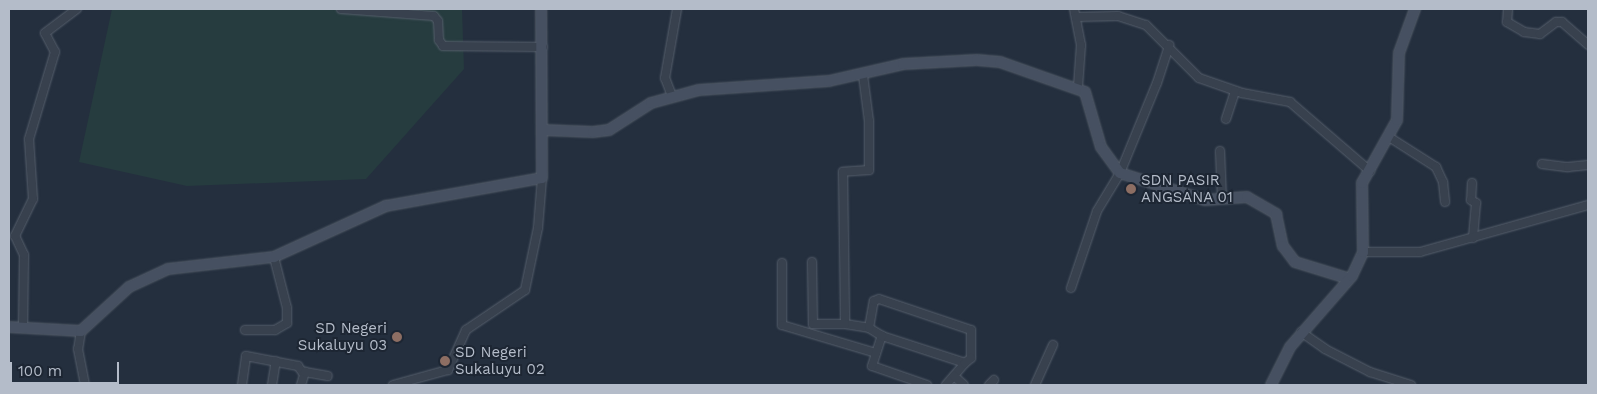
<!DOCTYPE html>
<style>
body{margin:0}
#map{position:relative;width:1597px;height:394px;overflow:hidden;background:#242f3e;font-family:"Work Sans",sans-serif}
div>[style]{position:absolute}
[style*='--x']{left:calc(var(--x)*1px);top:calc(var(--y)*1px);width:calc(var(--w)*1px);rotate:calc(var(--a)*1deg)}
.green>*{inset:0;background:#263c3f}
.roads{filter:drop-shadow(0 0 1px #565f6c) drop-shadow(0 0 1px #565f6c)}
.street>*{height:8px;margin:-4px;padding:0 4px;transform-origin:4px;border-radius:4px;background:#38414e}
.secondary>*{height:10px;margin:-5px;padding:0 5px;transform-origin:5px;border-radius:5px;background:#465061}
.dots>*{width:14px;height:14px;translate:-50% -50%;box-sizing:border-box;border:2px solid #1d2633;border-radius:50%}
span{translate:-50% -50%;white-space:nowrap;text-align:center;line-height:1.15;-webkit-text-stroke:4px #1d2633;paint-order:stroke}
.poi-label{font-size:15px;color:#b4bcc9}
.left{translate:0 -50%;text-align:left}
.right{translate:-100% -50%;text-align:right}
.frame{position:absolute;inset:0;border:10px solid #b4bcc9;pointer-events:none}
.scale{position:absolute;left:10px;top:362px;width:109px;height:22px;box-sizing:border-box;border:2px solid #b4bcc9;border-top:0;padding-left:6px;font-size:15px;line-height:18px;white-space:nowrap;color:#b4bcc9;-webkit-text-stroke:4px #1d2633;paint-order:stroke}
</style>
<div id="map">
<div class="green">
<div style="clip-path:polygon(112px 9px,462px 9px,464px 69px,366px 179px,187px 186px,79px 162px)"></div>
</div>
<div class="roads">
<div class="street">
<div style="--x:341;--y:9;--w:93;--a:4.3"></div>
<div style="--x:434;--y:16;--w:6;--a:51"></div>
<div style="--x:438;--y:21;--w:19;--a:87"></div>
<div style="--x:439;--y:40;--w:7;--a:56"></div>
<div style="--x:443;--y:46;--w:100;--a:0.6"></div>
<div style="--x:1074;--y:9;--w:37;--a:79"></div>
<div style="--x:1081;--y:45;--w:42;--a:94.1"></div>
<div style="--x:1508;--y:9;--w:13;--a:94"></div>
<div style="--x:1507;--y:22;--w:20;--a:30"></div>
<div style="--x:1524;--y:32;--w:16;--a:7"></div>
<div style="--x:1540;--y:34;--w:20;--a:-37"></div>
<div style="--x:1556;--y:22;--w:6;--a:0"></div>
<div style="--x:1562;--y:22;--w:35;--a:41"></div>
<div style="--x:1076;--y:17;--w:42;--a:-1.4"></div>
<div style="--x:1118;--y:16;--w:29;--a:18"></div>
<div style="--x:1146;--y:25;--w:75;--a:45"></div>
<div style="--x:1199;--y:78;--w:46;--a:19.2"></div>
<div style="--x:1242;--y:93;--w:49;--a:10.6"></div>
<div style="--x:1290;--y:102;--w:106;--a:40.8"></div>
<div style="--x:863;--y:75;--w:46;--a:82.6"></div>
<div style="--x:869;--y:121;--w:49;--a:90"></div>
<div style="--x:869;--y:170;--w:26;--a:176"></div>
<div style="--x:843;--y:172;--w:152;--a:89.2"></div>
<div style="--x:845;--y:324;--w:24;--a:9"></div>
<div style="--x:672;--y:96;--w:19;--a:-111"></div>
<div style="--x:665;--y:78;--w:70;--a:-80.1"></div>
<div style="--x:1226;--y:119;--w:29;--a:-72"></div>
<div style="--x:1389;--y:137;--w:56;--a:32.6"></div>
<div style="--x:1436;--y:167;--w:17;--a:65"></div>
<div style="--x:1443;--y:182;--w:20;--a:84"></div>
<div style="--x:1220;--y:151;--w:48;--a:87.6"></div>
<div style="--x:1542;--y:164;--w:26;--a:7"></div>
<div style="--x:1568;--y:167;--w:20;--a:-6"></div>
<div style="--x:1472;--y:183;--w:17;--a:93"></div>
<div style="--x:1471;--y:200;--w:6;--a:31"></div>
<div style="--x:1476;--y:203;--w:35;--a:95"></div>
<div style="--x:1363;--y:252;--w:57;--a:0"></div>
<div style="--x:1420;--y:252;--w:174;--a:-15.6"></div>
<div style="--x:812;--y:262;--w:62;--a:89.1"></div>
<div style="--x:813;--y:324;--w:32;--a:0"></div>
<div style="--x:782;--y:263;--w:62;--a:90"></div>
<div style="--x:782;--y:325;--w:98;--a:16.6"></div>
<div style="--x:1071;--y:288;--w:81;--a:-71.3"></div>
<div style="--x:1097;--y:211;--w:44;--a:-58.8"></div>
<div style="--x:1120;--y:173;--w:97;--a:-67.7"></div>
<div style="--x:1157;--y:83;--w:40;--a:-72"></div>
<div style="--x:23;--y:328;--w:73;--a:-89.2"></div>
<div style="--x:24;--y:255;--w:21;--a:-115"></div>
<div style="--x:15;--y:236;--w:41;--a:-64.1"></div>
<div style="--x:33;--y:199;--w:60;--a:-93.8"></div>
<div style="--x:29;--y:139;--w:91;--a:-73.4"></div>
<div style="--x:55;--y:52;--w:21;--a:-118"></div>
<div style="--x:45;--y:33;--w:40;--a:-37"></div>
<div style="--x:245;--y:330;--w:30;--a:0"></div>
<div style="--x:275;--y:330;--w:14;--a:-30"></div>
<div style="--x:287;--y:323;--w:15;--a:-90"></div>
<div style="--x:287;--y:308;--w:53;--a:-104.3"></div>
<div style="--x:81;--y:331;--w:18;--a:99"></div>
<div style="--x:78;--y:349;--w:37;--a:79"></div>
<div style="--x:1301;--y:332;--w:29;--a:35"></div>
<div style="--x:1325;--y:349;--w:51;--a:27.1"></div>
<div style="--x:1370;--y:372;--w:43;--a:17.6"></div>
<div style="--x:882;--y:336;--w:87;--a:18"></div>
<div style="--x:965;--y:363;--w:29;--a:131"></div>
<div style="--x:954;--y:376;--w:13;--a:42"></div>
<div style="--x:242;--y:385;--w:29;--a:-82"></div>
<div style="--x:246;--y:356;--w:53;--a:10.9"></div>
<div style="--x:298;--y:366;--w:9;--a:54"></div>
<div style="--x:272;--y:385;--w:24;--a:-81"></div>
<div style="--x:301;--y:385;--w:14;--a:-73"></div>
<div style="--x:305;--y:372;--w:23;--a:10"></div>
<div style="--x:393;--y:385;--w:57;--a:-15.3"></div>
<div style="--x:448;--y:370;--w:44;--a:-65.8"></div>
<div style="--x:466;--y:330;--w:71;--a:-34.1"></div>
<div style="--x:525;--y:290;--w:63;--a:-78.2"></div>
<div style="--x:538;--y:228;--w:50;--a:-85.4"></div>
<div style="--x:927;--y:385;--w:58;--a:-160.9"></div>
<div style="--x:872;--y:366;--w:32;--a:-72"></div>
<div style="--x:882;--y:336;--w:15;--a:-148"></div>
<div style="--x:869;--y:328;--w:27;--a:-80"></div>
<div style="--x:874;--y:301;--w:5;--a:-22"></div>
<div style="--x:879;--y:299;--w:97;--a:18.6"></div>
<div style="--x:971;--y:330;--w:28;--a:90"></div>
<div style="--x:971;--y:358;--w:8;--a:140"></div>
<div style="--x:989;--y:385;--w:7;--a:-45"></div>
<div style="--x:1035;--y:385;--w:44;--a:-65.8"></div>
</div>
<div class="secondary">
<div style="--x:543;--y:130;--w:50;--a:2.3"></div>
<div style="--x:593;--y:132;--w:16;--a:-7"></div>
<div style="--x:609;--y:130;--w:50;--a:-32.7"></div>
<div style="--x:651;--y:103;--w:50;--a:-15.2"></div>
<div style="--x:699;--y:90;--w:130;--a:-4"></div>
<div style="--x:829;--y:81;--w:76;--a:-12.9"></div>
<div style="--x:903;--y:64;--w:74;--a:-3.1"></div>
<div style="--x:977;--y:60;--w:23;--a:5"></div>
<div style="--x:1000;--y:62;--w:90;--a:19.4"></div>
<div style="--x:1085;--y:92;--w:57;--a:73.8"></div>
<div style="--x:1101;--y:147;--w:32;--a:54"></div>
<div style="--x:1120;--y:173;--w:89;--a:17.6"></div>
<div style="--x:1205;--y:200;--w:42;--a:-4.1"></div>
<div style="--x:1247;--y:197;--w:34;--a:30"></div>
<div style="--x:1276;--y:214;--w:33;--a:78"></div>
<div style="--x:1283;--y:246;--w:20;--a:53"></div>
<div style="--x:1295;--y:262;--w:54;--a:17.1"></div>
<div style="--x:9;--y:327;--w:72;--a:3.2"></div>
<div style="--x:81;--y:331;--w:65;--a:-42.5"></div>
<div style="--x:129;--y:287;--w:43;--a:-24.8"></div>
<div style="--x:168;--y:269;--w:107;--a:-6.5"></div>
<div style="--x:274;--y:257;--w:123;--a:-24.5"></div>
<div style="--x:386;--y:206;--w:158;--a:-10.2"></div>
<div style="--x:542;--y:178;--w:169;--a:-90.3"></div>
<div style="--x:1271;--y:385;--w:42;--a:-63.4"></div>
<div style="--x:1290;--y:347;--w:94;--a:-48.9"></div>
<div style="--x:1352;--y:276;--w:26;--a:-65"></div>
<div style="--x:1363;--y:252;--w:69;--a:-90.8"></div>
<div style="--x:1362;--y:183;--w:72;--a:-60.9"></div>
<div style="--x:1397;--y:120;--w:67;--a:-88.3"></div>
<div style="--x:1399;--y:53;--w:47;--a:-70"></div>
</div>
</div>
<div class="dots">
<div style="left:1131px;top:189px;background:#8d6e63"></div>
<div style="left:397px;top:337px;background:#8d6e63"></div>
<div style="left:445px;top:361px;background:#8d6e63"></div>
</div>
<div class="poi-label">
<span class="left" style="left:1141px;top:189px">SDN PASIR<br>ANGSANA 01</span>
<span class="right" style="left:387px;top:337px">SD Negeri<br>Sukaluyu 03</span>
<span class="left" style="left:455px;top:361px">SD Negeri<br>Sukaluyu 02</span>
</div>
<div class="frame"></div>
<div class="scale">100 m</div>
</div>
